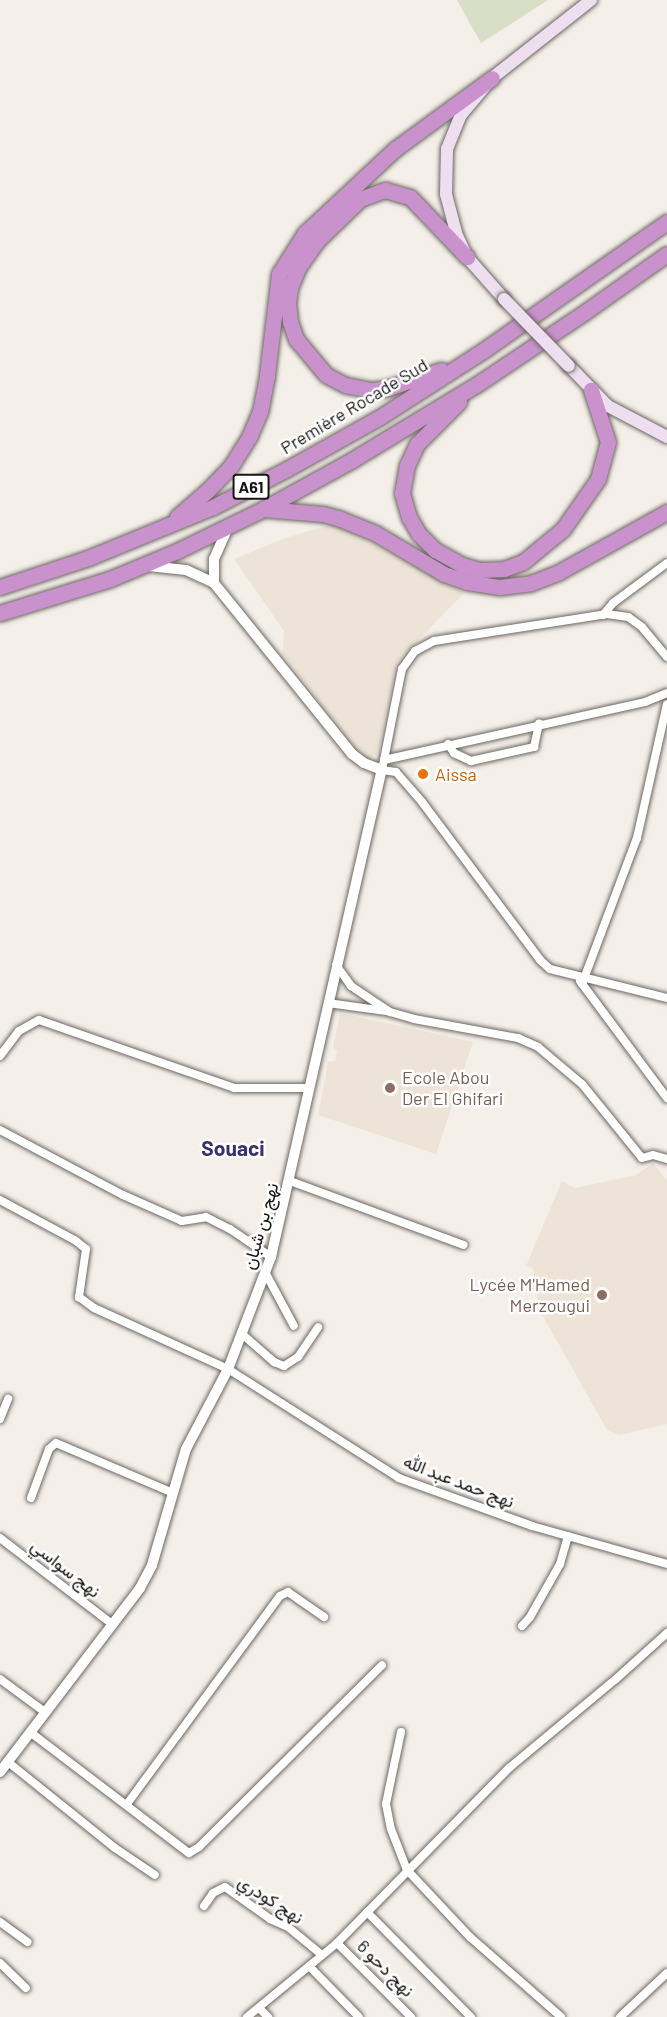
<!DOCTYPE html>
<meta charset="utf-8">
<style>
body{margin:0}
#map{position:relative;width:667px;height:2017px;overflow:hidden;background:#f4efe9;font-family:Barlow,Vazirmatn,sans-serif}
div>[style]{position:absolute}
[style*='--x']{left:calc(var(--x)*1px);top:calc(var(--y)*1px);width:calc(var(--w)*1px);rotate:calc(var(--a)*1deg)}
.built>*{inset:0;background:#ede4d7}
.green>*{inset:0;background:#d9dec7}
.roads{filter:drop-shadow(0 0 2px #6b6761) drop-shadow(0 0 2px #6b6761)}
.minor>*{height:8px;margin:-4px;padding:0 4px;transform-origin:4px;border-radius:4px;background:#fff}
.tertiary>*{height:10px;margin:-5px;padding:0 5px;transform-origin:5px;border-radius:5px;background:#fff}
.secondary>*{height:12px;margin:-6px;padding:0 6px;transform-origin:6px;border-radius:6px;background:#efdef0}
.motorway>*{height:15px;margin:-7.5px;padding:0 7.5px;transform-origin:7.5px;border-radius:7.5px;background:#c992cd}
.bridges{filter:drop-shadow(0 0 2px #6b6761) drop-shadow(0 0 2px #6b6761)}
.secondary-bridge>*{height:12px;margin:-6px;padding:0 6px;transform-origin:6px;border-radius:6px;background:#efdef0}
.dots>*{width:16px;height:16px;translate:-50% -50%;box-sizing:border-box;border:3px solid #fff;border-radius:50%}
span{translate:-50% -50%;white-space:nowrap;text-align:center;line-height:1.15;-webkit-text-stroke:5px #fff;paint-order:stroke}
.shield-label span{padding:2px 4px;background:#fff;border:2px solid;border-radius:4px;-webkit-text-stroke-width:0}
.shield-label{font-size:16px;color:#181614;font-weight:700}
.street-label{font-size:18px;color:#181614}
.food-label{font-size:18px;color:#c56008}
.left{translate:0 -50%;text-align:left}
.education-label{font-size:18px;color:#785e54}
.right{translate:-100% -50%;text-align:right}
.quarter-label{font-size:21px;color:#392f6a;font-weight:700}
</style>
<div id="map">
<div class="built">
<div style="clip-path:polygon(336px 523px,464px 593px,397px 662px,378px 753px,365px 761px,283px 654px,284px 631px,234px 559px,285px 538px)"></div>
<div style="clip-path:polygon(340px 1013px,473px 1042px,436px 1154px,318px 1115px,328px 1062px,335px 1061px,337px 1051px,333px 1047px)"></div>
<div style="clip-path:polygon(653px 1163px,667px 1181px,667px 1424px,620px 1435px,607px 1430px,539px 1309px,533px 1268px,526px 1266px,562px 1181px,575px 1188px,636px 1175px)"></div>
</div>
<div class="green">
<div style="clip-path:polygon(457px 0,548px 0,481px 43px)"></div>
</div>
<div class="roads">
<div class="minor">
<div style="--x:603;--y:615;--w:16;--a:-50"></div>
<div style="--x:613;--y:603;--w:67;--a:-36.5"></div>
<div style="--x:667;--y:657;--w:39;--a:-130"></div>
<div style="--x:642;--y:627;--w:17;--a:-144"></div>
<div style="--x:628;--y:617;--w:21;--a:-172"></div>
<div style="--x:607;--y:614;--w:175;--a:171.1"></div>
<div style="--x:434;--y:641;--w:21;--a:152"></div>
<div style="--x:415;--y:651;--w:22;--a:126"></div>
<div style="--x:402;--y:669;--w:103;--a:101.2"></div>
<div style="--x:382;--y:770;--w:14;--a:8"></div>
<div style="--x:396;--y:772;--w:40;--a:49"></div>
<div style="--x:422;--y:802;--w:197;--a:53.2"></div>
<div style="--x:540;--y:960;--w:13;--a:42"></div>
<div style="--x:550;--y:969;--w:121;--a:13.9"></div>
<div style="--x:448;--y:744;--w:11;--a:56"></div>
<div style="--x:454;--y:753;--w:19;--a:25"></div>
<div style="--x:471;--y:761;--w:65;--a:-12.5"></div>
<div style="--x:534;--y:747;--w:24;--a:-78"></div>
<div style="--x:384;--y:760;--w:267;--a:-12.5"></div>
<div style="--x:645;--y:702;--w:24;--a:-22"></div>
<div style="--x:336;--y:965;--w:26;--a:54"></div>
<div style="--x:351;--y:986;--w:47;--a:33.7"></div>
<div style="--x:390;--y:1012;--w:25;--a:16"></div>
<div style="--x:414;--y:1019;--w:106;--a:10.4"></div>
<div style="--x:518;--y:1038;--w:22;--a:24"></div>
<div style="--x:538;--y:1047;--w:57;--a:40.1"></div>
<div style="--x:582;--y:1084;--w:95;--a:51"></div>
<div style="--x:642;--y:1158;--w:11;--a:-15"></div>
<div style="--x:653;--y:1155;--w:15;--a:16"></div>
<div style="--x:580;--y:981;--w:146;--a:53.4"></div>
<div style="--x:582;--y:984;--w:156;--a:-69.4"></div>
<div style="--x:637;--y:838;--w:137;--a:-77.4"></div>
<div style="--x:328;--y:1003;--w:59;--a:7.9"></div>
<div style="--x:0;--y:1056;--w:31;--a:-53"></div>
<div style="--x:19;--y:1031;--w:23;--a:-29"></div>
<div style="--x:39;--y:1020;--w:207;--a:19.2"></div>
<div style="--x:234;--y:1088;--w:76;--a:0"></div>
<div style="--x:0;--y:1130;--w:139;--a:27.9"></div>
<div style="--x:123;--y:1195;--w:64;--a:23.8"></div>
<div style="--x:182;--y:1221;--w:24;--a:-9"></div>
<div style="--x:206;--y:1217;--w:27;--a:27"></div>
<div style="--x:230;--y:1229;--w:50;--a:34.3"></div>
<div style="--x:290;--y:1181;--w:185;--a:20.2"></div>
<div style="--x:0;--y:1200;--w:86;--a:28.3"></div>
<div style="--x:76;--y:1241;--w:13;--a:39"></div>
<div style="--x:86;--y:1249;--w:49;--a:98.3"></div>
<div style="--x:79;--y:1297;--w:19;--a:36"></div>
<div style="--x:94;--y:1308;--w:147;--a:24.5"></div>
<div style="--x:228;--y:1369;--w:203;--a:32.5"></div>
<div style="--x:399;--y:1478;--w:141;--a:19.8"></div>
<div style="--x:532;--y:1526;--w:140;--a:15.7"></div>
<div style="--x:265;--y:1272;--w:61;--a:61.8"></div>
<div style="--x:242;--y:1334;--w:43;--a:41.2"></div>
<div style="--x:274;--y:1362;--w:11;--a:22"></div>
<div style="--x:284;--y:1366;--w:17;--a:-33"></div>
<div style="--x:298;--y:1357;--w:36;--a:-56"></div>
<div style="--x:0;--y:1419;--w:22;--a:-68"></div>
<div style="--x:31;--y:1498;--w:52;--a:-69.8"></div>
<div style="--x:49;--y:1449;--w:9;--a:-41"></div>
<div style="--x:56;--y:1443;--w:127;--a:23.1"></div>
<div style="--x:0;--y:1538;--w:141;--a:37.5"></div>
<div style="--x:522;--y:1626;--w:12;--a:-48"></div>
<div style="--x:530;--y:1617;--w:61;--a:-60.5"></div>
<div style="--x:560;--y:1564;--w:29;--a:-74"></div>
<div style="--x:0;--y:1679;--w:56;--a:36.3"></div>
<div style="--x:30;--y:1732;--w:200;--a:37.3"></div>
<div style="--x:189;--y:1853;--w:12;--a:-31"></div>
<div style="--x:199;--y:1847;--w:258;--a:-44.8"></div>
<div style="--x:401;--y:1732;--w:74;--a:101.8"></div>
<div style="--x:386;--y:1804;--w:25;--a:79"></div>
<div style="--x:391;--y:1829;--w:44;--a:68.7"></div>
<div style="--x:407;--y:1870;--w:92;--a:46.8"></div>
<div style="--x:470;--y:1937;--w:121;--a:41.3"></div>
<div style="--x:8;--y:1762;--w:137;--a:38.8"></div>
<div style="--x:115;--y:1848;--w:48;--a:34"></div>
<div style="--x:127;--y:1804;--w:258;--a:-53.7"></div>
<div style="--x:280;--y:1596;--w:9;--a:-27"></div>
<div style="--x:288;--y:1592;--w:44;--a:34.8"></div>
<div style="--x:204;--y:1906;--w:16;--a:-55"></div>
<div style="--x:213;--y:1893;--w:13;--a:-27"></div>
<div style="--x:225;--y:1887;--w:55;--a:35.4"></div>
<div style="--x:270;--y:1919;--w:20;--a:24"></div>
<div style="--x:288;--y:1927;--w:44;--a:39.5"></div>
<div style="--x:367;--y:1912;--w:148;--a:45.3"></div>
<div style="--x:0;--y:1922;--w:34;--a:36"></div>
<div style="--x:337;--y:1943;--w:105;--a:45"></div>
<div style="--x:0;--y:1963;--w:36;--a:44"></div>
<div style="--x:309;--y:1966;--w:71;--a:45.6"></div>
<div style="--x:259;--y:2008;--w:13;--a:45"></div>
<div style="--x:247;--y:2017;--w:117;--a:-39.4"></div>
<div style="--x:337;--y:1943;--w:245;--a:-45.5"></div>
<div style="--x:509;--y:1768;--w:139;--a:-39.8"></div>
<div style="--x:616;--y:1679;--w:69;--a:-42"></div>
<div style="--x:620;--y:2017;--w:64;--a:-43.1"></div>
</div>
<div class="tertiary">
<div style="--x:214;--y:583;--w:24;--a:-90"></div>
<div style="--x:214;--y:559;--w:35;--a:-66"></div>
<div style="--x:0;--y:1772;--w:231;--a:-52.7"></div>
<div style="--x:140;--y:1588;--w:26;--a:-62"></div>
<div style="--x:152;--y:1565;--w:121;--a:-73.7"></div>
<div style="--x:186;--y:1449;--w:90;--a:-62.3"></div>
<div style="--x:228;--y:1369;--w:120;--a:-69"></div>
<div style="--x:271;--y:1257;--w:499;--a:-77.2"></div>
<div style="--x:382;--y:770;--w:19;--a:-159"></div>
<div style="--x:364;--y:763;--w:15;--a:-143"></div>
<div style="--x:352;--y:754;--w:220;--a:-128.9"></div>
<div style="--x:214;--y:583;--w:31;--a:-155"></div>
<div style="--x:186;--y:570;--w:38;--a:-174"></div>
</div>
<div class="secondary">
<div style="--x:504;--y:299;--w:56;--a:-131.4"></div>
<div style="--x:467;--y:257;--w:23;--a:-115"></div>
<div style="--x:457;--y:236;--w:43;--a:-104.7"></div>
<div style="--x:446;--y:194;--w:45;--a:-88.7"></div>
<div style="--x:447;--y:149;--w:37;--a:-68"></div>
<div style="--x:461;--y:115;--w:48;--a:-50"></div>
<div style="--x:492;--y:78;--w:126;--a:-38.2"></div>
<div style="--x:569;--y:366;--w:56;--a:45.7"></div>
<div style="--x:608;--y:406;--w:67;--a:27.7"></div>
</div>
<div class="motorway">
<div style="--x:441;--y:370;--w:56;--a:161.2"></div>
<div style="--x:388;--y:388;--w:17;--a:173"></div>
<div style="--x:371;--y:390;--w:26;--a:-169"></div>
<div style="--x:345;--y:385;--w:21;--a:-152"></div>
<div style="--x:326;--y:375;--w:47;--a:-129.8"></div>
<div style="--x:296;--y:339;--w:18;--a:-109"></div>
<div style="--x:290;--y:322;--w:19;--a:-96"></div>
<div style="--x:288;--y:303;--w:15;--a:-82"></div>
<div style="--x:290;--y:288;--w:22;--a:-68"></div>
<div style="--x:298;--y:268;--w:33;--a:-55"></div>
<div style="--x:317;--y:241;--w:60;--a:-44.3"></div>
<div style="--x:360;--y:199;--w:27;--a:-20"></div>
<div style="--x:385;--y:190;--w:26;--a:16"></div>
<div style="--x:410;--y:197;--w:83;--a:46.5"></div>
<div style="--x:459;--y:402;--w:59;--a:135"></div>
<div style="--x:417;--y:444;--w:23;--a:115"></div>
<div style="--x:407;--y:465;--w:28;--a:100"></div>
<div style="--x:402;--y:493;--w:25;--a:74"></div>
<div style="--x:409;--y:517;--w:20;--a:60"></div>
<div style="--x:419;--y:534;--w:23;--a:45"></div>
<div style="--x:435;--y:550;--w:31;--a:29"></div>
<div style="--x:462;--y:565;--w:18;--a:16"></div>
<div style="--x:479;--y:570;--w:25;--a:-2"></div>
<div style="--x:504;--y:569;--w:20;--a:-20"></div>
<div style="--x:523;--y:562;--w:52;--a:-39.5"></div>
<div style="--x:563;--y:529;--w:61;--a:-55"></div>
<div style="--x:598;--y:479;--w:38;--a:-75"></div>
<div style="--x:608;--y:442;--w:55;--a:-108.1"></div>
<div style="--x:263;--y:509;--w:60;--a:4.8"></div>
<div style="--x:323;--y:514;--w:16;--a:15"></div>
<div style="--x:338;--y:518;--w:40;--a:22"></div>
<div style="--x:375;--y:533;--w:80;--a:30.7"></div>
<div style="--x:444;--y:574;--w:24;--a:19"></div>
<div style="--x:467;--y:582;--w:33;--a:9"></div>
<div style="--x:500;--y:587;--w:31;--a:-7"></div>
<div style="--x:531;--y:583;--w:30;--a:-21"></div>
<div style="--x:559;--y:572;--w:124;--a:-29.1"></div>
<div style="--x:177;--y:517;--w:40;--a:-41"></div>
<div style="--x:207;--y:491;--w:35;--a:-46"></div>
<div style="--x:231;--y:466;--w:36;--a:-58"></div>
<div style="--x:250;--y:435;--w:25;--a:-67"></div>
<div style="--x:260;--y:412;--w:38;--a:-79"></div>
<div style="--x:267;--y:375;--w:102;--a:-83.2"></div>
<div style="--x:279;--y:274;--w:49;--a:-57.6"></div>
<div style="--x:305;--y:233;--w:123;--a:-43"></div>
<div style="--x:395;--y:149;--w:120;--a:-36.2"></div>
<div style="--x:0;--y:587;--w:93;--a:-18.2"></div>
<div style="--x:88;--y:558;--w:84;--a:-22.3"></div>
<div style="--x:166;--y:526;--w:51;--a:-22"></div>
<div style="--x:213;--y:507;--w:83;--a:-27.2"></div>
<div style="--x:287;--y:469;--w:107;--a:-29.2"></div>
<div style="--x:380;--y:417;--w:124;--a:-32.8"></div>
<div style="--x:484;--y:350;--w:223;--a:-35"></div>
<div style="--x:0;--y:613;--w:115;--a:-17.2"></div>
<div style="--x:110;--y:579;--w:73;--a:-22.7"></div>
<div style="--x:177;--y:551;--w:96;--a:-26"></div>
<div style="--x:263;--y:509;--w:102;--a:-28.8"></div>
<div style="--x:352;--y:460;--w:145;--a:-31.2"></div>
<div style="--x:476;--y:385;--w:131;--a:-33.8"></div>
<div style="--x:585;--y:312;--w:100;--a:-35.3"></div>
</div>
</div>
<div class="bridges">
<div class="secondary-bridge">
<div style="--x:504;--y:299;--w:93;--a:45.9"></div>
</div>
</div>
<div class="dots">
<div style="left:423px;top:774px;background:#e8710a"></div>
<div style="left:390px;top:1088px;background:#8d6e63"></div>
<div style="left:602px;top:1295px;background:#8d6e63"></div>
</div>
<div class="shield-label">
<span style="left:251px;top:487px">A61</span>
</div>
<div class="street-label">
<span style="left:354px;top:406px;rotate:-31deg">Première Rocade Sud</span>
<span style="left:260px;top:1226px;rotate:-74deg">نهج بن شبان</span>
<span style="left:459px;top:1481px;rotate:21deg">نهج حمد عبد الله</span>
<span style="left:66px;top:1568px;rotate:38deg">نهج سواسي</span>
<span style="left:271px;top:1899px;rotate:33deg">نهج كودري</span>
<span style="left:386px;top:1968px;rotate:45deg">نهج دحو 6</span>
</div>
<div class="food-label">
<span class="left" style="left:435px;top:774px">Aissa</span>
</div>
<div class="education-label">
<span class="left" style="left:402px;top:1088px">Ecole Abou<br>Der El Ghifari</span>
<span class="right" style="left:590px;top:1295px">Lycée M'Hamed<br>Merzougui</span>
</div>
<div class="quarter-label">
<span style="left:233px;top:1148px">Souaci</span>
</div>
</div>
